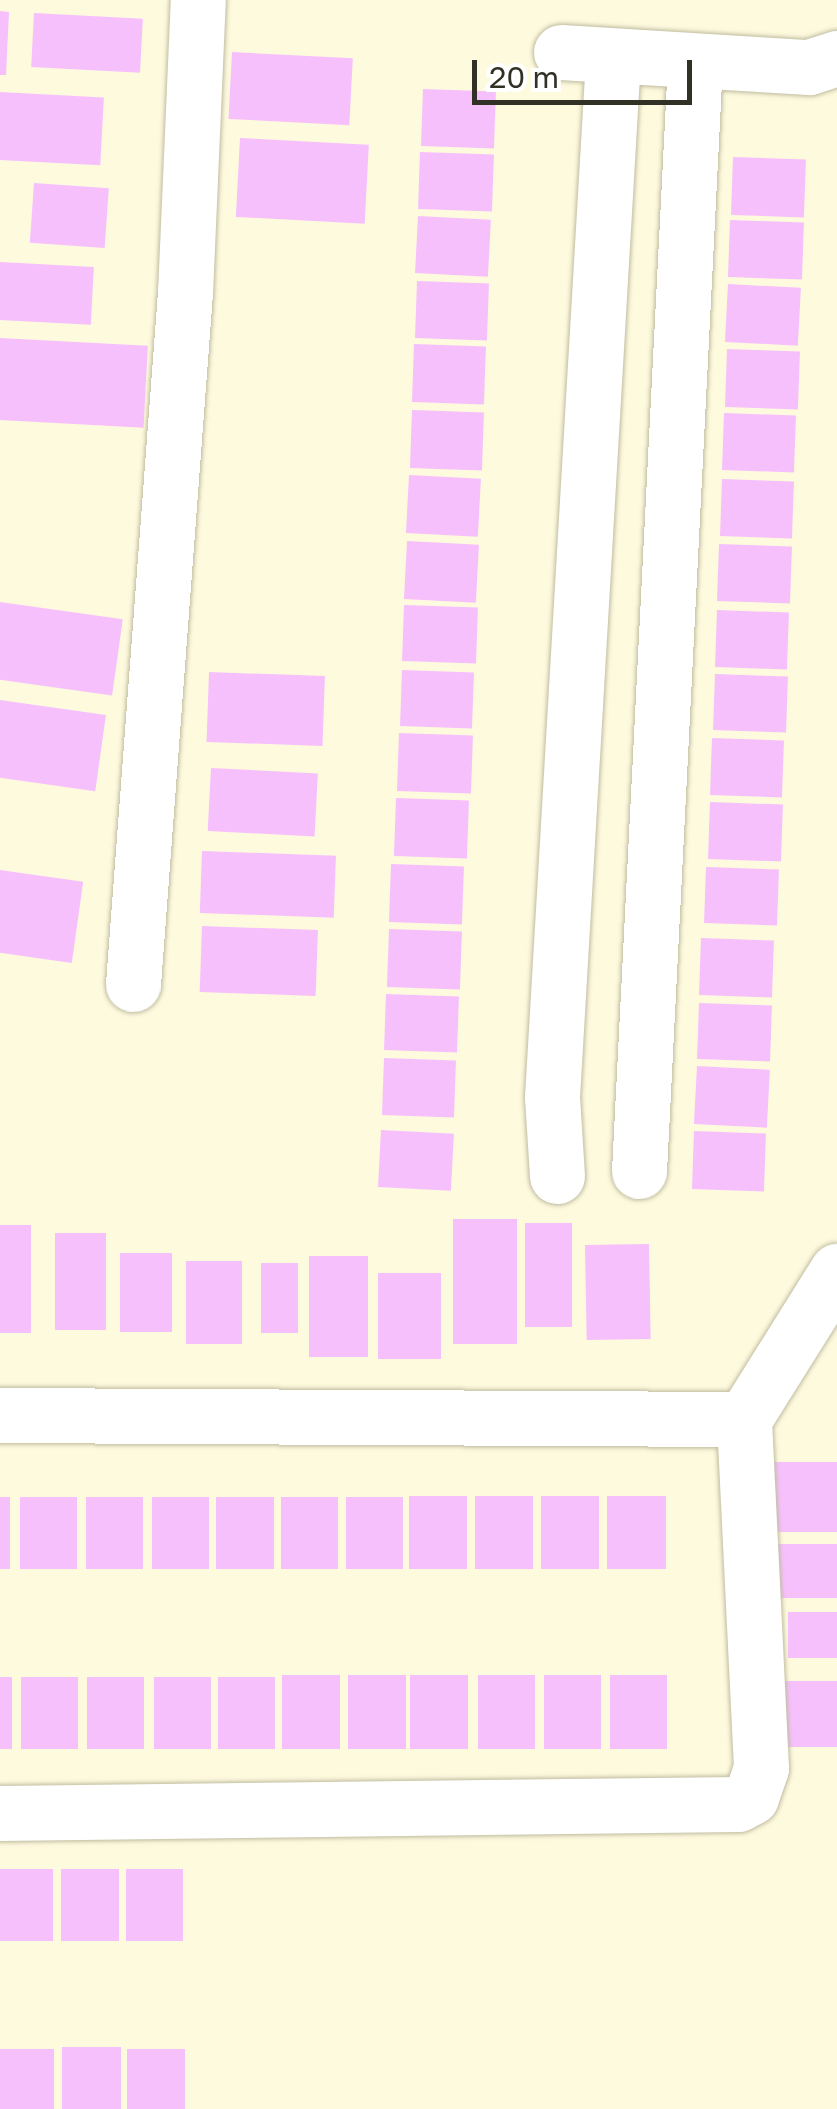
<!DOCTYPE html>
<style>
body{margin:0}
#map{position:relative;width:837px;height:2109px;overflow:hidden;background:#fefade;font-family:"Golos Text",sans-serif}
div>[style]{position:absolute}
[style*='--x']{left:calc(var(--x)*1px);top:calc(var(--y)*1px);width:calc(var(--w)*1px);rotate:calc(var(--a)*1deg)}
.building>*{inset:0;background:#f6c0fd;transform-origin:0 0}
.roads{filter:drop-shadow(0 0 2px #c0bca1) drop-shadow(0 0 2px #c0bca1)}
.street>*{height:55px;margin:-27.5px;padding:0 27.5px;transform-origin:27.5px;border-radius:27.5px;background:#fff}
span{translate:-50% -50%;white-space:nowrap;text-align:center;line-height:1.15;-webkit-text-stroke:9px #fff;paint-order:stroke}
.scale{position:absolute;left:472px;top:60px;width:220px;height:45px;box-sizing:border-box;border:5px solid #323126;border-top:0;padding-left:12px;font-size:30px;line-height:35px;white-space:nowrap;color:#323126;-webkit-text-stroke:8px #fff;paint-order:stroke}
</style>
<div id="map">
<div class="building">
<div style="clip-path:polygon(0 11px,9px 12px,6px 75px,0 75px)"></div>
<div style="left:34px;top:13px;width:109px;height:54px;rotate:3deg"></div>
<div style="left:232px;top:52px;width:121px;height:67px;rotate:3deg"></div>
<div style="left:423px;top:89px;width:73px;height:57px;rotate:2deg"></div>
<div style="left:0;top:92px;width:104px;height:68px;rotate:3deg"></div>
<div style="left:240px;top:138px;width:129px;height:79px;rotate:3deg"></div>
<div style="left:420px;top:152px;width:74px;height:57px;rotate:2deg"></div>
<div style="left:733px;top:157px;width:73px;height:58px;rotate:2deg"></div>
<div style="left:34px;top:183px;width:75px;height:60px;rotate:4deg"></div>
<div style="left:418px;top:216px;width:73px;height:57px;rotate:3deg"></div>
<div style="left:730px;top:220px;width:74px;height:57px;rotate:2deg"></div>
<div style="left:0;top:262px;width:94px;height:58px;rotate:3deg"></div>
<div style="left:417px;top:281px;width:72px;height:57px;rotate:2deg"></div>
<div style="left:728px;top:284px;width:73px;height:58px;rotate:3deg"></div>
<div style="left:0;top:338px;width:148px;height:82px;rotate:3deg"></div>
<div style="left:414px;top:344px;width:72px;height:58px;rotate:2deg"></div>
<div style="left:727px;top:349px;width:73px;height:58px;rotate:2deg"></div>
<div style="left:412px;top:410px;width:72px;height:58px;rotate:2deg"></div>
<div style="left:724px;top:413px;width:72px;height:57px;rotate:2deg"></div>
<div style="left:409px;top:475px;width:72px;height:58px;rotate:3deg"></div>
<div style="left:722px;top:479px;width:72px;height:57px;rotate:2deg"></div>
<div style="left:407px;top:541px;width:72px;height:58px;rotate:3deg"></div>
<div style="left:719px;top:544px;width:73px;height:57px;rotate:2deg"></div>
<div style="left:0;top:602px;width:124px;height:77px;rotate:8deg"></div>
<div style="left:404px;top:605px;width:74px;height:56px;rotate:2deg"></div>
<div style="left:717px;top:610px;width:72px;height:57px;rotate:2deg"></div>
<div style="left:402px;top:670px;width:72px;height:56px;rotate:2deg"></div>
<div style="left:209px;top:672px;width:116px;height:70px;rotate:2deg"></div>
<div style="left:715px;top:674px;width:73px;height:56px;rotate:2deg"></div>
<div style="left:0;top:700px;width:107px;height:77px;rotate:8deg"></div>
<div style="left:399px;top:733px;width:74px;height:58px;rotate:2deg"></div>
<div style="left:712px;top:738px;width:72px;height:57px;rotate:2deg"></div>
<div style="left:211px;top:768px;width:107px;height:63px;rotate:3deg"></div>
<div style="left:396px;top:798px;width:73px;height:58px;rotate:2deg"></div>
<div style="left:710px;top:802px;width:73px;height:57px;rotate:2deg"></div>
<div style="left:202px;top:851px;width:134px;height:62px;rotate:2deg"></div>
<div style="left:391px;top:864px;width:73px;height:58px;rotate:2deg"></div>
<div style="left:706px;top:867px;width:73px;height:56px;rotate:2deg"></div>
<div style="left:0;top:870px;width:84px;height:82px;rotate:8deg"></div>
<div style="left:202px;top:926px;width:116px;height:66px;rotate:2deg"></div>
<div style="left:389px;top:929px;width:73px;height:58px;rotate:2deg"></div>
<div style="left:701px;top:938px;width:73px;height:57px;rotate:2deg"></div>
<div style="left:386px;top:994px;width:73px;height:56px;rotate:2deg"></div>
<div style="left:699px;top:1003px;width:73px;height:56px;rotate:2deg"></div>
<div style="left:384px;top:1058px;width:72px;height:57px;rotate:2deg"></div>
<div style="left:697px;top:1066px;width:73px;height:58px;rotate:3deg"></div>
<div style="left:381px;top:1130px;width:73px;height:57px;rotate:3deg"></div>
<div style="left:694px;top:1131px;width:72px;height:58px;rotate:2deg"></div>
<div style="left:453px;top:1219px;width:64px;height:125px"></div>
<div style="left:525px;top:1223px;width:47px;height:104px"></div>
<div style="left:0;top:1225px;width:31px;height:108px"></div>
<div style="left:55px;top:1233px;width:51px;height:97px"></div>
<div style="left:649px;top:1244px;width:95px;height:64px;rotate:89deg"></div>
<div style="left:120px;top:1253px;width:52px;height:79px"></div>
<div style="left:309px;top:1256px;width:59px;height:101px"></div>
<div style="left:186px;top:1261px;width:56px;height:83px"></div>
<div style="left:261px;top:1263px;width:37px;height:70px"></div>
<div style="left:378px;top:1273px;width:63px;height:86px"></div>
<div style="left:837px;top:1462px;width:70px;height:69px;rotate:90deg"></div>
<div style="left:409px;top:1496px;width:58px;height:73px"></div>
<div style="left:475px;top:1496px;width:58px;height:73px"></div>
<div style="left:541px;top:1496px;width:58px;height:73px"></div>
<div style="left:607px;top:1496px;width:59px;height:73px"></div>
<div style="left:0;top:1497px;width:10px;height:72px"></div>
<div style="left:20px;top:1497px;width:57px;height:72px"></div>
<div style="left:86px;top:1497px;width:57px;height:72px"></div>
<div style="left:152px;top:1497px;width:57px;height:72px"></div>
<div style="left:216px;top:1497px;width:58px;height:72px"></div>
<div style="left:281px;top:1497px;width:57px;height:72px"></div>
<div style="left:346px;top:1497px;width:57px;height:72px"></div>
<div style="left:837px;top:1544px;width:54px;height:59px;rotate:90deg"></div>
<div style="left:837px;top:1612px;width:46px;height:49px;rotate:90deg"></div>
<div style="left:282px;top:1675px;width:58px;height:74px"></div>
<div style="left:406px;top:1675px;width:74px;height:58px;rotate:90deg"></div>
<div style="left:410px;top:1675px;width:58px;height:74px"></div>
<div style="left:478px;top:1675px;width:57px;height:74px"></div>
<div style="left:544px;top:1675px;width:57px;height:74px"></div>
<div style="left:610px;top:1675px;width:57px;height:74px"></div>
<div style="left:0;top:1677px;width:12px;height:72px"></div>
<div style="left:21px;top:1677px;width:57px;height:72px"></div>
<div style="left:87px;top:1677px;width:57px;height:72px"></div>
<div style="left:154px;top:1677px;width:57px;height:72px"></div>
<div style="left:218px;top:1677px;width:57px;height:72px"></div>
<div style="left:837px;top:1681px;width:66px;height:56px;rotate:90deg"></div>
<div style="left:0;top:1869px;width:53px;height:72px"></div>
<div style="left:61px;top:1869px;width:58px;height:72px"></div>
<div style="left:126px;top:1869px;width:57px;height:72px"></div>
<div style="left:121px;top:2047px;width:62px;height:59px;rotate:90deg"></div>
<div style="left:0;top:2049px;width:54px;height:60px"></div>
<div style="left:127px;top:2049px;width:58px;height:60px"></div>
</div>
<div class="roads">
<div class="street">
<div style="--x:561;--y:52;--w:248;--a:3.5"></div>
<div style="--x:809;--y:67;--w:29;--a:-18"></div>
<div style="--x:133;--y:984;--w:693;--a:-85.7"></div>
<div style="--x:185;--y:293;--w:293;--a:-87.5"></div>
<div style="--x:639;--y:1171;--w:1109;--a:-87.11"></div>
<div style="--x:557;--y:1176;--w:79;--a:-93.6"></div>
<div style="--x:552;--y:1097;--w:1041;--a:-86.64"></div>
<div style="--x:0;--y:1415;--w:744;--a:0.31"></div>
<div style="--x:744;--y:1419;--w:175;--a:-57.9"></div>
<div style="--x:0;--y:1813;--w:738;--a:-0.7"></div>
<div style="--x:738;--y:1804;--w:15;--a:-28"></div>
<div style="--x:751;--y:1797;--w:31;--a:-71"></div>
<div style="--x:761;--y:1768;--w:349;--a:-92.8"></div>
</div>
</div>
<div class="scale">20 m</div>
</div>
